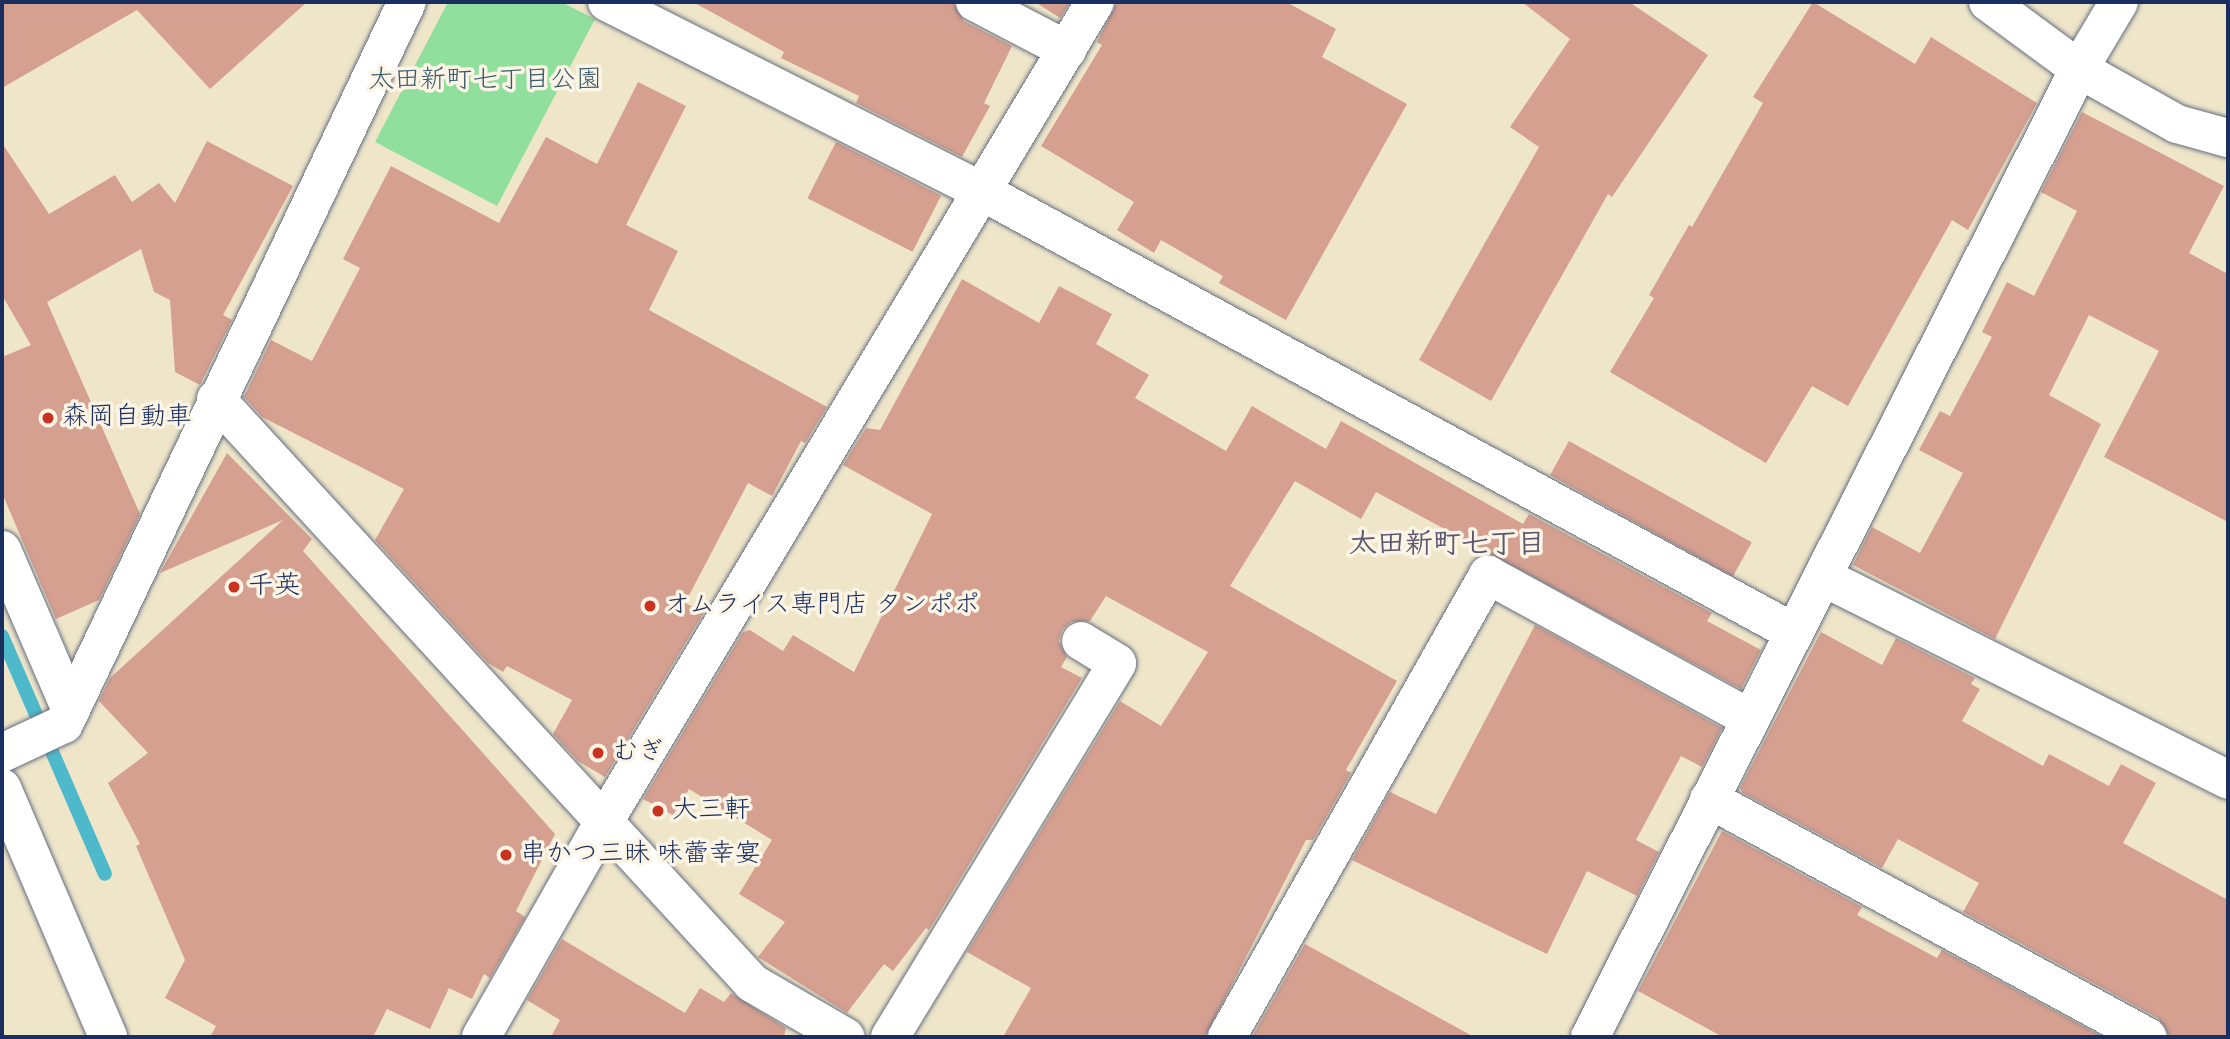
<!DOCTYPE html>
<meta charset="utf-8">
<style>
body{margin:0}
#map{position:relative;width:2230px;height:1039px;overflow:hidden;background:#efe6c9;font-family:Mynerve,"Klee One",sans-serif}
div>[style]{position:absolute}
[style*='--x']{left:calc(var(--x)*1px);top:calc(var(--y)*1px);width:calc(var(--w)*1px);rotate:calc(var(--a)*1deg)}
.green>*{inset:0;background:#91df9c}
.stream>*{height:14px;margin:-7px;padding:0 7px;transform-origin:7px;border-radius:7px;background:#4eb9ca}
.building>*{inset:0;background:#d5a090;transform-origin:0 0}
.roads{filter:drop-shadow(0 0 2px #656f83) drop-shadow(0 0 2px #656f83)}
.minor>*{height:38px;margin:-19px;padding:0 19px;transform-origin:19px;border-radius:19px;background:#fff}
.dots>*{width:19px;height:19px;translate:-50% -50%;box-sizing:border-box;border:4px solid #fcf5e5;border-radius:50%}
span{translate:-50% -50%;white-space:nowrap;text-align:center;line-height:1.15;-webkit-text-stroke:7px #fcf5e5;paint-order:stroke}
.park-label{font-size:26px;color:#385b6e}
.poi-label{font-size:26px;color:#1b2f5e}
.left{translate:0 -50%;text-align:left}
.neighbourhood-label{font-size:28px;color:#5c5770;font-weight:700}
.frame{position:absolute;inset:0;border:4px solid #1b2f5e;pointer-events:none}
</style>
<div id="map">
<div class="green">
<div style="clip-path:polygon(448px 2px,561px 2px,595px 19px,497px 206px,375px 142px)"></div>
</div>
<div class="stream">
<div style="--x:2;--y:636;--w:259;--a:66.6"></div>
</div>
<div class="building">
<div style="clip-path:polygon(2px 2px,307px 2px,210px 89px,137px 10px,2px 88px)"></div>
<div style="clip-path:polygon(693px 2px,953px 2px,964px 21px,1012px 46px,984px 103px,990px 106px,962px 157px,856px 103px,859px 96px,781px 58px,784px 52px)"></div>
<div style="clip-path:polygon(1035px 2px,1070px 2px,1060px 18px)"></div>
<div style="clip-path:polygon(1117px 2px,1286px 2px,1336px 29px,1322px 57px,1407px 104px,1286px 320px,1219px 283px,1223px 276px,1161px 240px,1154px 253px,1117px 230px,1134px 202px,1041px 146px,1102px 45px,1097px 42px)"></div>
<div style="clip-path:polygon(1522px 2px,1629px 2px,1708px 55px,1612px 197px,1608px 194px,1491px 401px,1419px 360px,1539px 147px,1510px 127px,1570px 39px)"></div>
<div style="clip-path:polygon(1813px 2px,1915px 64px,1931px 37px,2037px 103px,1968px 230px,1952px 220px,1848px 406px,1812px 386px,1766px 463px,1610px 372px,1654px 298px,1649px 295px,1689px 225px,1692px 227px,1763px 103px,1753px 97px)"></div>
<div style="clip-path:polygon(638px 82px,686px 106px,626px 225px,678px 251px,649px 310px,827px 407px,805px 443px,801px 441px,772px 496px,748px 483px,685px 603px,704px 612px,605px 777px,578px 761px,553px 734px,572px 700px,507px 666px,503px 672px,488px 663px,375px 540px,404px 489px,262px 417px,244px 397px,271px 340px,312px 361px,360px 268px,343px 259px,391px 166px,499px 223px,546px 137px,597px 164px)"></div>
<div style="clip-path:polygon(2082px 112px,2224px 186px,2189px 253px,2228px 274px,2228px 522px,2104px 457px,2159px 351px,2089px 315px,2049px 395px,2101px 424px,1995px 639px,1853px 565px,1872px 527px,1920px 553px,1963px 473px,1919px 450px,1940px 411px,1950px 416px,1992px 337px,1982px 332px,2007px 282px,2034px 296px,2077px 211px,2041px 192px)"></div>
<div style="clip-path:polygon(207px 141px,293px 186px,223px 315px,232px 320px,200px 385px,175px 372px,170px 300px,154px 292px,141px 249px,47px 302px,140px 514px,99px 600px,56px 619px,2px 493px,2px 357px,31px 345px,2px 295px,2px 143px,49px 214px,115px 175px,132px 202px,159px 183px,175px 203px)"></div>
<div style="left:836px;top:142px;width:118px;height:63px;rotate:27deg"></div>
<div style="clip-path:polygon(962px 279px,1039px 323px,1059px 286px,1112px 314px,1096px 344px,1149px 375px,1135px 398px,1226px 451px,1252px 406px,1326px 449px,1341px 421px,1523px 524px,1529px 514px,1712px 613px,1707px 621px,1761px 650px,1741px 689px,1376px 492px,1361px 519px,1295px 481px,1230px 586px,1397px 681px,1346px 770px,1351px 773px,1313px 840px,1306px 840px,1205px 1037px,1003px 1037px,1031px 988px,967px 952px,1120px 701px,1161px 726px,1208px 652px,1106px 596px,1090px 621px,1071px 622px,1062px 630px,1059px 641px,1067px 657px,1061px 667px,1082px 678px,929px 930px,926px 928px,893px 971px,884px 964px,847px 1013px,758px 957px,785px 922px,739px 894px,772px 840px,689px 789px,673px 815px,643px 799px,743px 632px,750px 630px,783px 651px,793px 635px,854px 672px,932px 514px,843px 465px,866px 428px,880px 430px)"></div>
<div style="left:1569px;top:441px;width:209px;height:39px;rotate:29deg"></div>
<div style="clip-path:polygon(227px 453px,312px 539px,303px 551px,555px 834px,516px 911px,525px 917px,490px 978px,484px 974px,472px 999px,449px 988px,430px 1029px,387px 1009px,373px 1037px,210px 1037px,216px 1026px,165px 998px,185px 960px,136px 846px,140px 844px,108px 783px,148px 753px,99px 701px,110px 678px,283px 520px,160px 573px)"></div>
<div style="clip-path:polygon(1535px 625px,1722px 728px,1702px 767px,1681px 756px,1636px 840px,1659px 852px,1637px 896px,1587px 871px,1547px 954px,1352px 860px,1390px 792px,1436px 814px)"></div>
<div style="clip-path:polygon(1821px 632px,1882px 665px,1896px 638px,1975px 678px,1971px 684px,1980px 689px,1962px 721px,2043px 766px,2049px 754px,2109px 786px,2121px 764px,2156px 783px,2123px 843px,2228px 900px,2228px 1037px,2170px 1037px,2158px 1018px,1963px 912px,1979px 883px,1898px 839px,1882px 868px,1743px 793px,1740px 788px)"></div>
<div style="clip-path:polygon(1722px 831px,1862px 907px,1857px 915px,1937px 958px,1942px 950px,2103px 1037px,1723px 1037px,1638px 991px)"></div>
<div style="clip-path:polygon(562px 939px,685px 1013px,700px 988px,724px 1002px,731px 993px,786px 1028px,784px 1037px,551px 1037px,560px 1020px,527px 1000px)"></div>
<div style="clip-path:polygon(1305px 944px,1474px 1037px,1252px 1037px)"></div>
</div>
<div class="roads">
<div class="minor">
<div style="--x:607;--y:2;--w:421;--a:26.8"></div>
<div style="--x:983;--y:192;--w:922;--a:28.51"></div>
<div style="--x:975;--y:2;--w:104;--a:27.6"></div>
<div style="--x:1988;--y:2;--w:113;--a:36.4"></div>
<div style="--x:2079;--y:69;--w:112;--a:29.3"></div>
<div style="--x:2177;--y:124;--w:53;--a:15.4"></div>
<div style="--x:216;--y:399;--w:793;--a:47.45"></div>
<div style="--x:752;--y:983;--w:108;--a:30.1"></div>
<div style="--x:2;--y:550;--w:174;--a:66.7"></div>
<div style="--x:1823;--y:577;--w:453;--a:26.6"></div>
<div style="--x:2;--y:753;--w:68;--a:-25.1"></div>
<div style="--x:64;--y:724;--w:799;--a:-64.59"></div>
<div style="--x:2;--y:788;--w:271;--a:66.9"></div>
<div style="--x:1709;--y:799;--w:499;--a:28.5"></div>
<div style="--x:481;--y:1037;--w:244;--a:-60.3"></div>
<div style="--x:602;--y:825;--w:959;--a:-59.08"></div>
<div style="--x:890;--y:1037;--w:437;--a:-58.7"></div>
<div style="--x:1117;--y:663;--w:42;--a:-148.6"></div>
<div style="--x:1227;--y:1037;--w:531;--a:-60.54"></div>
<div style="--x:1488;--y:575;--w:298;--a:28.7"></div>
<div style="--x:1590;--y:1037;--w:1085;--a:-63.2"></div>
<div style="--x:2079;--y:69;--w:78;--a:-59.2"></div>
</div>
</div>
<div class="dots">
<div style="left:48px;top:418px;background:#c8321e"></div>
<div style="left:234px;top:587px;background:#c8321e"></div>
<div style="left:650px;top:606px;background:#c8321e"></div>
<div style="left:598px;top:753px;background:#c8321e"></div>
<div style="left:658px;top:811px;background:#c8321e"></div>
<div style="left:506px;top:855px;background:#c8321e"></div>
</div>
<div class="park-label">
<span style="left:485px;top:81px">太田新町七丁目公園</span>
</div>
<div class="poi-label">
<span class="left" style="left:62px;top:418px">森岡自動車</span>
<span class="left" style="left:248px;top:587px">千英</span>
<span class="left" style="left:664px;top:606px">オムライス専門店 タンポポ</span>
<span class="left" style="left:612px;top:753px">むぎ</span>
<span class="left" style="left:672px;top:811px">大三軒</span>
<span class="left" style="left:520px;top:855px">串かつ三昧 味蕾幸宴</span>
</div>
<div class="neighbourhood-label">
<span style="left:1447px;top:545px">太田新町七丁目</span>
</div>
<div class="frame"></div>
</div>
